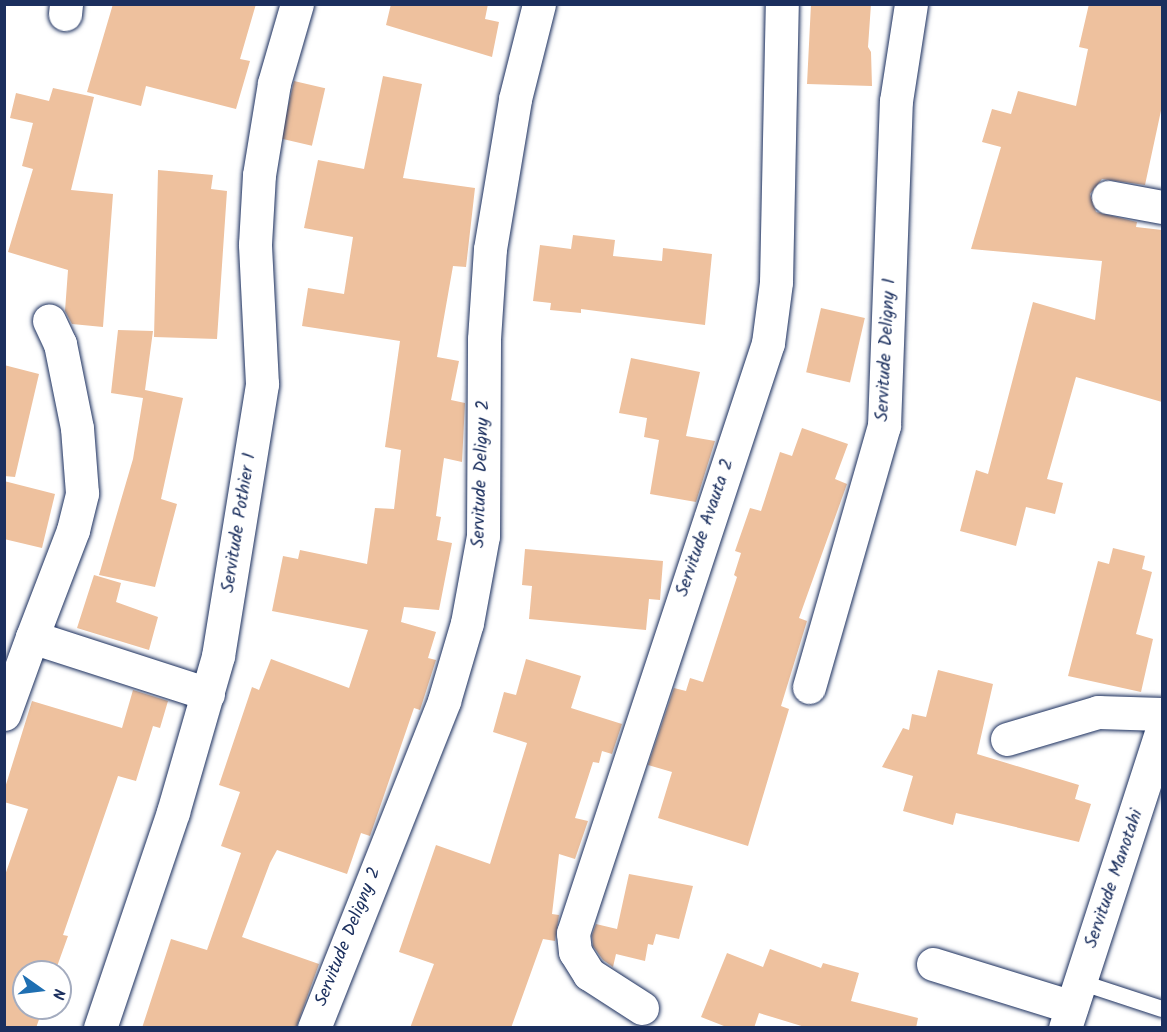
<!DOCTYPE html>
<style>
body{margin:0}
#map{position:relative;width:1167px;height:1032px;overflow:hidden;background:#fff;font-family:Kalam,sans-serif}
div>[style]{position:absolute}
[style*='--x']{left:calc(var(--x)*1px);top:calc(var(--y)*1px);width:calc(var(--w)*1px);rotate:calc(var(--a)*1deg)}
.building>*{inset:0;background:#eec19e;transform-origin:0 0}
.roads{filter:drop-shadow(0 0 2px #1b2f5e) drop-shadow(0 0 2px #1b2f5e)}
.lane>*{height:16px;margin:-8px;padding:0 8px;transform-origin:8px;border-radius:8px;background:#fff}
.street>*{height:33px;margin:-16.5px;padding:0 16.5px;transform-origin:16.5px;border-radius:16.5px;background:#fff}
span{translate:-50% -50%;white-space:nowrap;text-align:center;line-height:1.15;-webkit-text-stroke:5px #fff;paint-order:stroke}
.street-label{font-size:18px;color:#1b2f5e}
.frame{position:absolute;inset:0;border:6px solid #1b2f5e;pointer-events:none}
.north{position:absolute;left:12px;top:960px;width:60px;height:60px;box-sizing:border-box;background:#fff;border:2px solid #a4acbf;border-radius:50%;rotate:104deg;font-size:16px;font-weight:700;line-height:24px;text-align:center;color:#1b2f5e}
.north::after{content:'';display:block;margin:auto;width:21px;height:27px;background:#1f6fb2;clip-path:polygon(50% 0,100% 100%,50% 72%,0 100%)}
</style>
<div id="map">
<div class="building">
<div style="clip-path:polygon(113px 4px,256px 4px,240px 59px,250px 61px,236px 109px,146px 86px,141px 106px,87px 92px)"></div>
<div style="clip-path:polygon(391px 4px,488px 4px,485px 19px,499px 22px,492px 57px,386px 25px)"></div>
<div style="clip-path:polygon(811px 4px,871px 4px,868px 47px,871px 52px,872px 86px,807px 84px)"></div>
<div style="clip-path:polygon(1089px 4px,1162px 4px,1162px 106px,1145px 185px,1102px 179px,1090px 194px,1096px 212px,1137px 222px,1136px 227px,1162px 230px,1162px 402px,1076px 377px,1047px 479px,1063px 483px,1055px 514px,1026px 507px,1016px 546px,960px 531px,976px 470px,988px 474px,1033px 302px,1095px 320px,1102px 261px,971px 249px,1001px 147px,982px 142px,992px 109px,1011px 114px,1018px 91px,1076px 106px,1088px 49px,1079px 47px)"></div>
<div style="clip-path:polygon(383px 76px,422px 84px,403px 178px,475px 188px,466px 267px,453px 266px,437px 357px,459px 361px,451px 400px,465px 403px,462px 462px,444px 458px,436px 516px,441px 517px,437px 540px,452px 543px,439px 610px,404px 607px,401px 622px,436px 632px,428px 658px,436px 660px,420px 710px,414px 708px,370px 836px,361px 833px,347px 874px,277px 850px,270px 863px,242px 937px,319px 964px,296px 1028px,142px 1028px,171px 939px,207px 950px,241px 853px,221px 846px,240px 792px,219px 785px,252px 687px,259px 690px,271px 659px,349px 688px,368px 630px,272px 611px,283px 556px,298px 559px,300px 550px,367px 564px,375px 508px,394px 509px,401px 450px,385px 447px,400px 341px,302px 326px,308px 288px,344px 294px,353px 237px,304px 228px,318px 160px,364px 169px)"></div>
<div style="left:294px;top:81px;width:32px;height:59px;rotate:13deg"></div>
<div style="clip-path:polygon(53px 88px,94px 97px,71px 190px,113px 194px,103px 327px,72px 324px,65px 311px,68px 270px,8px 252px,33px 169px,22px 166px,33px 123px,10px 118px,16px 93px,49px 101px)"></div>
<div style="clip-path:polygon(158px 170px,213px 175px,211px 189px,227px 191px,217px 339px,154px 337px)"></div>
<div style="clip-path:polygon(573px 235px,615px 240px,613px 256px,662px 261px,663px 248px,712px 254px,705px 325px,581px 309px,581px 313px,550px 310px,551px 303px,533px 301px,540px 245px,571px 249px)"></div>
<div style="left:821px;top:308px;width:45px;height:66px;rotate:13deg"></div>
<div style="clip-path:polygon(118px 330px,153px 331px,145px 390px,183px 398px,161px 499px,177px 504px,155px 587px,99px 575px,133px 459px,143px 398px,111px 393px)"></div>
<div style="clip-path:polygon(631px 358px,700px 372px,686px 436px,715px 441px,696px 502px,650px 494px,659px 440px,644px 437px,647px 418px,619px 413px)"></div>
<div style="clip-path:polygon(4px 365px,39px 374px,15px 477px,4px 476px)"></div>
<div style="clip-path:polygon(802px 428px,848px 444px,835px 479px,847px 484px,799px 618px,807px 621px,781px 706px,789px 709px,748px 846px,658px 818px,672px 772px,648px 765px,674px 688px,686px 691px,690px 678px,703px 682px,737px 577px,734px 575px,741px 553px,735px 551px,750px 508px,761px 511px,780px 452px,792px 456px)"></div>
<div style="clip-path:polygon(4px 481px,55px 494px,42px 548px,4px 539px)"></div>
<div style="clip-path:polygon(1113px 548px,1145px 556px,1142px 569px,1152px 572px,1136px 634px,1153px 639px,1141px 692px,1068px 676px,1098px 561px,1109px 564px)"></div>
<div style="clip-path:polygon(525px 549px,663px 561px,660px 600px,649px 599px,646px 630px,529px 619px,532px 586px,522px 585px)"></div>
<div style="clip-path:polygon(94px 575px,121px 583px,116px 602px,158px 617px,149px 650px,77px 628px)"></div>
<div style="clip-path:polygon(526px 659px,581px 676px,571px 708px,622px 724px,612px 754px,602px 751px,599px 763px,593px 762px,575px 818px,588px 821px,575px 859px,559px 854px,552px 914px,559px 915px,555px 941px,543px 939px,511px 1028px,410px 1028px,434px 964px,399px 952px,436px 845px,490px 864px,527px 743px,493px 732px,504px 692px,516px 695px)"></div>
<div style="clip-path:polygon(938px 670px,993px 684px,977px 754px,1079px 785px,1075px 799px,1091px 804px,1079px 842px,956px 813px,953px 825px,903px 811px,913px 776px,882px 767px,903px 728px,909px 730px,912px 714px,926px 717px)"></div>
<div style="clip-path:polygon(133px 690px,168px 701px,160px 728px,153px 726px,136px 781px,118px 776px,63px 935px,68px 936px,55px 972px,24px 972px,24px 1008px,43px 1008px,36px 1028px,4px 1028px,4px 878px,28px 809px,4px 802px,4px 791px,32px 701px,122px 728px)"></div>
<div style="clip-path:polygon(629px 874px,693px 886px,679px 939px,656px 934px,653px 945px,648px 944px,645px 961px,616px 954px,613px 967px,603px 960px,593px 946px,592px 935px,596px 924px,617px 929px)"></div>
<div style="clip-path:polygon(770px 949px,821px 968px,823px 963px,859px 973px,851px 1001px,918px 1018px,916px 1028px,808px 1028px,759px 1013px,754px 1028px,729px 1028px,701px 1017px,727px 953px,763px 967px)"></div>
</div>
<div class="roads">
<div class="lane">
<div style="--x:1080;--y:982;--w:86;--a:18.2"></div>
</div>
<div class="street">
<div style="--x:65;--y:14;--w:10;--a:-84"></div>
<div style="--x:1108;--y:197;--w:55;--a:10.5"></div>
<div style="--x:32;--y:637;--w:115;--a:-69"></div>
<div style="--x:73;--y:530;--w:38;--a:-76"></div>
<div style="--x:82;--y:493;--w:65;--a:-94.4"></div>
<div style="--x:77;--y:428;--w:86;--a:-101.4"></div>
<div style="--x:60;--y:344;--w:26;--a:-115"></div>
<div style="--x:809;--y:687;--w:272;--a:-74"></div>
<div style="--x:884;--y:426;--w:325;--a:-87.9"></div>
<div style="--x:896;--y:101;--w:98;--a:-81.2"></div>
<div style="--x:4;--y:714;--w:82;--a:-70"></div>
<div style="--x:32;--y:637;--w:185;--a:17.9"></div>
<div style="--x:1007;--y:739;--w:95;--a:-16.5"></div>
<div style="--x:1098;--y:712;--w:64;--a:1.8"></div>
<div style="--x:933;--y:964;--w:145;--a:17.2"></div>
<div style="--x:642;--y:1008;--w:63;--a:-147.3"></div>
<div style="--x:589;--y:974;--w:26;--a:-122"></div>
<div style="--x:575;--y:952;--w:19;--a:-96"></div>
<div style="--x:573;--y:933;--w:621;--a:-71.71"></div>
<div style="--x:768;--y:343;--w:62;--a:-82.5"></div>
<div style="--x:776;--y:282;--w:278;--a:-88.8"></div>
<div style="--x:100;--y:1028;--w:228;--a:-71.3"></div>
<div style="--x:173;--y:812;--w:162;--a:-73.9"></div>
<div style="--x:218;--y:656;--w:276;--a:-80.8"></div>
<div style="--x:262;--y:384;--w:140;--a:-92.9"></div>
<div style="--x:255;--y:244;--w:69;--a:-86.7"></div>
<div style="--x:259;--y:175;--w:93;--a:-80.7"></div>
<div style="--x:274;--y:83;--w:82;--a:-73.8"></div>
<div style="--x:314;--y:1028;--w:352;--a:-68.3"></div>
<div style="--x:444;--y:701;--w:81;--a:-73.6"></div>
<div style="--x:467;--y:623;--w:88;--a:-79.6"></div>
<div style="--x:483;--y:536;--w:197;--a:-89.7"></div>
<div style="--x:484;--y:339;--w:90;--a:-86.2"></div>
<div style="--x:490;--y:249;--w:152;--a:-80.5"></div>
<div style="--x:515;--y:99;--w:98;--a:-75.8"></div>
<div style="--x:1065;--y:1028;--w:314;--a:-72"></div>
</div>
</div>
<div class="street-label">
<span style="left:887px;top:350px;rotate:-87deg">Servitude Deligny 1</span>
<span style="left:482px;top:474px;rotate:-88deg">Servitude Deligny 2</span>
<span style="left:240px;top:523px;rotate:-81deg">Servitude Pothier 1</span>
<span style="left:706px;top:528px;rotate:-71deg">Servitude Avauta 2</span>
<span style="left:1115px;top:879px;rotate:-71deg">Servitude Manotahi</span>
<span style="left:349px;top:937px;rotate:-68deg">Servitude Deligny 2</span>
</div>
<div class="frame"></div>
<div class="north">N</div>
</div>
